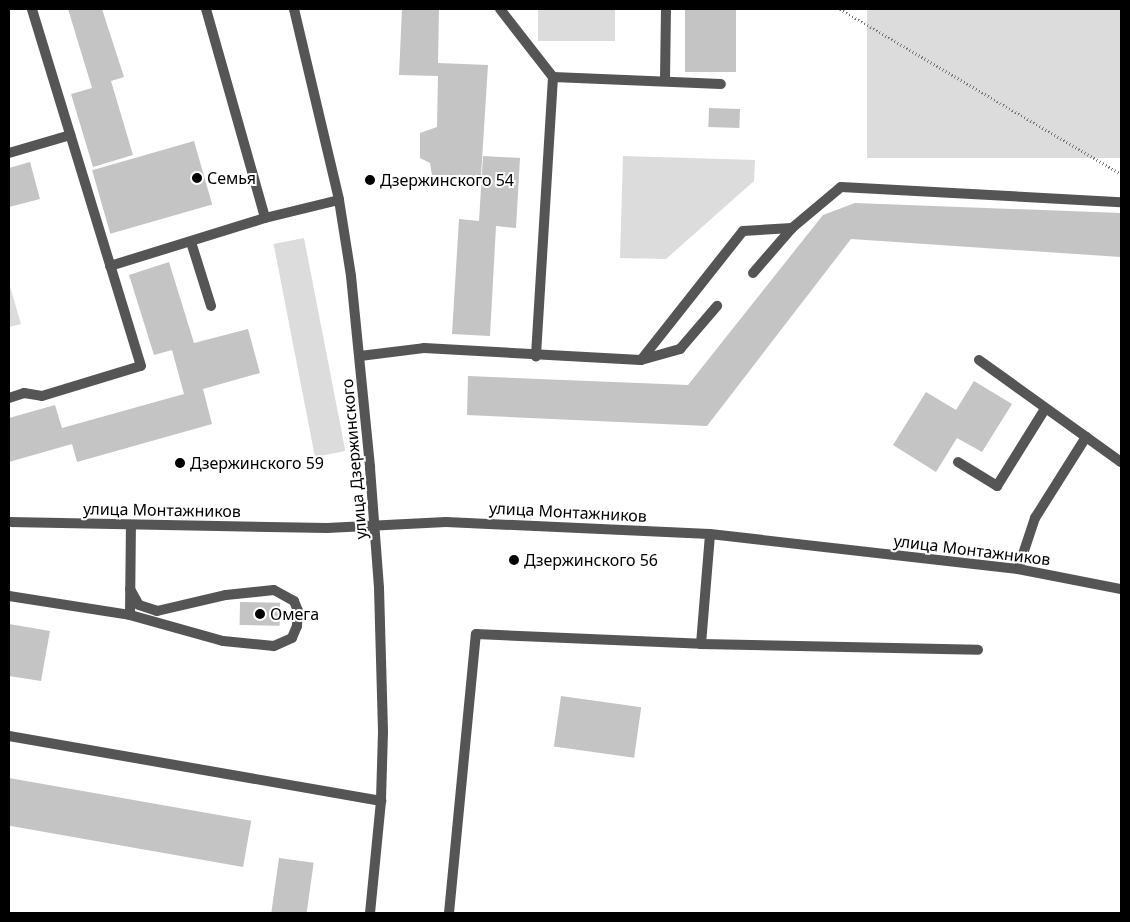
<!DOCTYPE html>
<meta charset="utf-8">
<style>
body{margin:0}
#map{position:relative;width:1130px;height:922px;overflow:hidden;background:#fff;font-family:"Noto Sans",sans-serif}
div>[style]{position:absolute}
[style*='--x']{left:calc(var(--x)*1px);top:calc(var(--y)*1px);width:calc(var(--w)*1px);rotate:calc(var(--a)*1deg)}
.green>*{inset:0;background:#dcdcdc;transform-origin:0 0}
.building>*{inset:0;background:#c4c4c4;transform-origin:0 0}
.path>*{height:3px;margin-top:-1.5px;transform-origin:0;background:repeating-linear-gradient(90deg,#777 0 1px,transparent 0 3.5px)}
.service>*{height:10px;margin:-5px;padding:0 5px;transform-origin:5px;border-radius:5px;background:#555}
.tertiary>*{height:10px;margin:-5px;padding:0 5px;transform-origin:5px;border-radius:5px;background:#555}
.dots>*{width:14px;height:14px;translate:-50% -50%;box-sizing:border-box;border:2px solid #fff;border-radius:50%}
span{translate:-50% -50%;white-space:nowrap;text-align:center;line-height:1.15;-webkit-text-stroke:4px #fff;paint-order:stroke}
.poi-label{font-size:16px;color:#000}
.left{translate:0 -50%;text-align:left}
.street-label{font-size:16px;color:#000}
.frame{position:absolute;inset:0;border:10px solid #000;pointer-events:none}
</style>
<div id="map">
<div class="green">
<div style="left:538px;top:9px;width:77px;height:32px"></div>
<div style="left:867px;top:9px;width:254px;height:149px"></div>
<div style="clip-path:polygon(623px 156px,755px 160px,754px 181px,666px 259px,620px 258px)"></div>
<div style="left:304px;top:238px;width:217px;height:31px;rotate:79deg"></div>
<div style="clip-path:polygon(9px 283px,21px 324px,9px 327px)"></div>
</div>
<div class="building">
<div style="clip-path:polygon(68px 9px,102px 9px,124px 77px,111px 81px,133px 155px,93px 167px,71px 94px,92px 88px)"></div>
<div style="clip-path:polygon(402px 9px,439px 9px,438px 63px,488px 65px,481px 176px,432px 175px,430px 163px,420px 158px,420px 133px,437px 127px,438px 76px,399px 75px)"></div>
<div style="left:685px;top:9px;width:51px;height:63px"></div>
<div style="left:709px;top:108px;width:31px;height:19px;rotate:2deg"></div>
<div style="left:194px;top:141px;width:66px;height:106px;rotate:74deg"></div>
<div style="clip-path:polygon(483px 156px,520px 158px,516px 228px,496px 226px,490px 336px,452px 334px,459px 219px,479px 221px)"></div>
<div style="clip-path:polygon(30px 162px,40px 199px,9px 207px,9px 168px)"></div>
<div style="clip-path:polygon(855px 203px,1121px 213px,1121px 257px,851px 239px,707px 426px,467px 415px,468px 376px,688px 385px,823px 215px)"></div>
<div style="clip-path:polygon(169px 262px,194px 343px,248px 329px,260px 373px,203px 389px,212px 424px,77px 462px,72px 444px,9px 462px,9px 418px,55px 405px,62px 428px,184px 394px,172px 350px,154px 355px,129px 275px)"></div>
<div style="clip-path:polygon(974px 381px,1012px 404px,982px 452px,957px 438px,936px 472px,893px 445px,926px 392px,956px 410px)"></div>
<div style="left:240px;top:602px;width:40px;height:23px;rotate:1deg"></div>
<div style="clip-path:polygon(9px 624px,50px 631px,41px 681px,9px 676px)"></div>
<div style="left:561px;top:696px;width:81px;height:51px;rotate:8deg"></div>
<div style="left:9px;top:778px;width:246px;height:47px;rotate:10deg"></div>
<div style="left:279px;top:858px;width:35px;height:56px;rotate:8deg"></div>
</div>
<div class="path">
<div style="--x:840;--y:9;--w:326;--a:30.4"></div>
</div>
<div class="service">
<div style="--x:206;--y:9;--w:217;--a:74.2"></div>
<div style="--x:500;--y:9;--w:86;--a:52.1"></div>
<div style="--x:553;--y:77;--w:280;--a:93.5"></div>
<div style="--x:553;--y:77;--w:168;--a:2.4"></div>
<div style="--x:665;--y:80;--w:71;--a:-89.2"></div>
<div style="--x:9;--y:153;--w:64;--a:-16.4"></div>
<div style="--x:191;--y:242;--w:67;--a:72.6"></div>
<div style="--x:110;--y:266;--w:162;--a:-17.2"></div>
<div style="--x:265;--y:218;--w:76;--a:-13.7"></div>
<div style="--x:753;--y:273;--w:60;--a:-49.1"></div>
<div style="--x:360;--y:356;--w:64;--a:-7.1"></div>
<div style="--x:424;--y:348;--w:217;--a:3.2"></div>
<div style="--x:641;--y:360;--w:41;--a:-15.8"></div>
<div style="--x:680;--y:349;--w:57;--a:-49.3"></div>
<div style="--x:641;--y:360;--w:164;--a:-51.7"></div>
<div style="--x:743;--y:231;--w:49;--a:-3.5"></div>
<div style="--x:792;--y:228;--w:64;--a:-39.9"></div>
<div style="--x:841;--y:187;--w:280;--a:3.1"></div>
<div style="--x:979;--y:360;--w:175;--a:35.7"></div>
<div style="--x:9;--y:398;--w:16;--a:-18"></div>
<div style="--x:24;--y:393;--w:18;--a:9"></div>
<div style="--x:42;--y:396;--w:103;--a:-16.9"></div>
<div style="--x:141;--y:366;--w:373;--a:-107"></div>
<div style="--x:958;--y:462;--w:46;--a:31.6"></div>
<div style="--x:997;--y:486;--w:91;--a:-58.1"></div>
<div style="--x:1018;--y:569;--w:54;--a:-71.6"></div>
<div style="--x:1035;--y:518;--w:96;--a:-57.8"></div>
<div style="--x:130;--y:589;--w:18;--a:61"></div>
<div style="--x:139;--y:605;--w:19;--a:18"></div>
<div style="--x:157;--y:611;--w:71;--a:-13.1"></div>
<div style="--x:226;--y:595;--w:48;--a:-5.9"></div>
<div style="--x:274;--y:590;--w:23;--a:29"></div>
<div style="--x:294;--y:601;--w:11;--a:68"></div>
<div style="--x:298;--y:611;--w:15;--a:94"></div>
<div style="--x:297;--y:626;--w:13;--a:113"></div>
<div style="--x:292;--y:638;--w:20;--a:156"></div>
<div style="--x:274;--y:646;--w:51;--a:-174.4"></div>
<div style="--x:223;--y:641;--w:97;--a:-164.4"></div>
<div style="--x:130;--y:615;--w:90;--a:-89.4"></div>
<div style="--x:9;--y:596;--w:122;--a:8.9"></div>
<div style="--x:701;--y:644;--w:277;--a:1.2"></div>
<div style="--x:9;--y:736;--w:378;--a:9.9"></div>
<div style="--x:449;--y:913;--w:280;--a:-84.5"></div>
<div style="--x:476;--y:634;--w:225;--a:2.5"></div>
<div style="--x:701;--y:644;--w:110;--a:-85.3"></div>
</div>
<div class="tertiary">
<div style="--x:294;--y:9;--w:196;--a:76.7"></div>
<div style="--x:339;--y:200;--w:77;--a:81"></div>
<div style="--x:351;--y:276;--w:193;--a:84.3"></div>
<div style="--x:370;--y:468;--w:120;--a:85.7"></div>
<div style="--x:379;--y:588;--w:144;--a:88.4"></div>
<div style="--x:383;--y:732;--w:69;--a:91.7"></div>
<div style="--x:381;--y:801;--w:113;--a:95.6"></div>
<div style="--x:9;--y:522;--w:318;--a:1.1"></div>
<div style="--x:327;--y:528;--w:119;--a:-2.9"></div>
<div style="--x:446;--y:522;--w:264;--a:2.6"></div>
<div style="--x:710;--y:534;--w:310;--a:6.5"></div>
<div style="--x:1018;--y:569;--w:105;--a:11"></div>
</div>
<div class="dots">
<div style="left:197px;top:178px;background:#000"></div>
<div style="left:370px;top:180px;background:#000"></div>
<div style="left:180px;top:463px;background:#000"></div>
<div style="left:514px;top:560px;background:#000"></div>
<div style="left:260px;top:614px;background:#000"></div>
</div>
<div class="poi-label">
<span class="left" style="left:207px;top:178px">Семья</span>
<span class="left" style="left:380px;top:180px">Дзержинского 54</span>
<span class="left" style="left:190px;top:463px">Дзержинского 59</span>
<span class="left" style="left:524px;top:560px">Дзержинского 56</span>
<span class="left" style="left:270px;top:614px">Омега</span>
</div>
<div class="street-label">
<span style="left:354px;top:459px;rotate:-95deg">улица Дзержинского</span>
<span style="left:162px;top:510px;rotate:1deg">улица Монтажников</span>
<span style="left:568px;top:512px;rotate:3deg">улица Монтажников</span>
<span style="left:972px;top:550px;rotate:7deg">улица Монтажников</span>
</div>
<div class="frame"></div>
</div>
